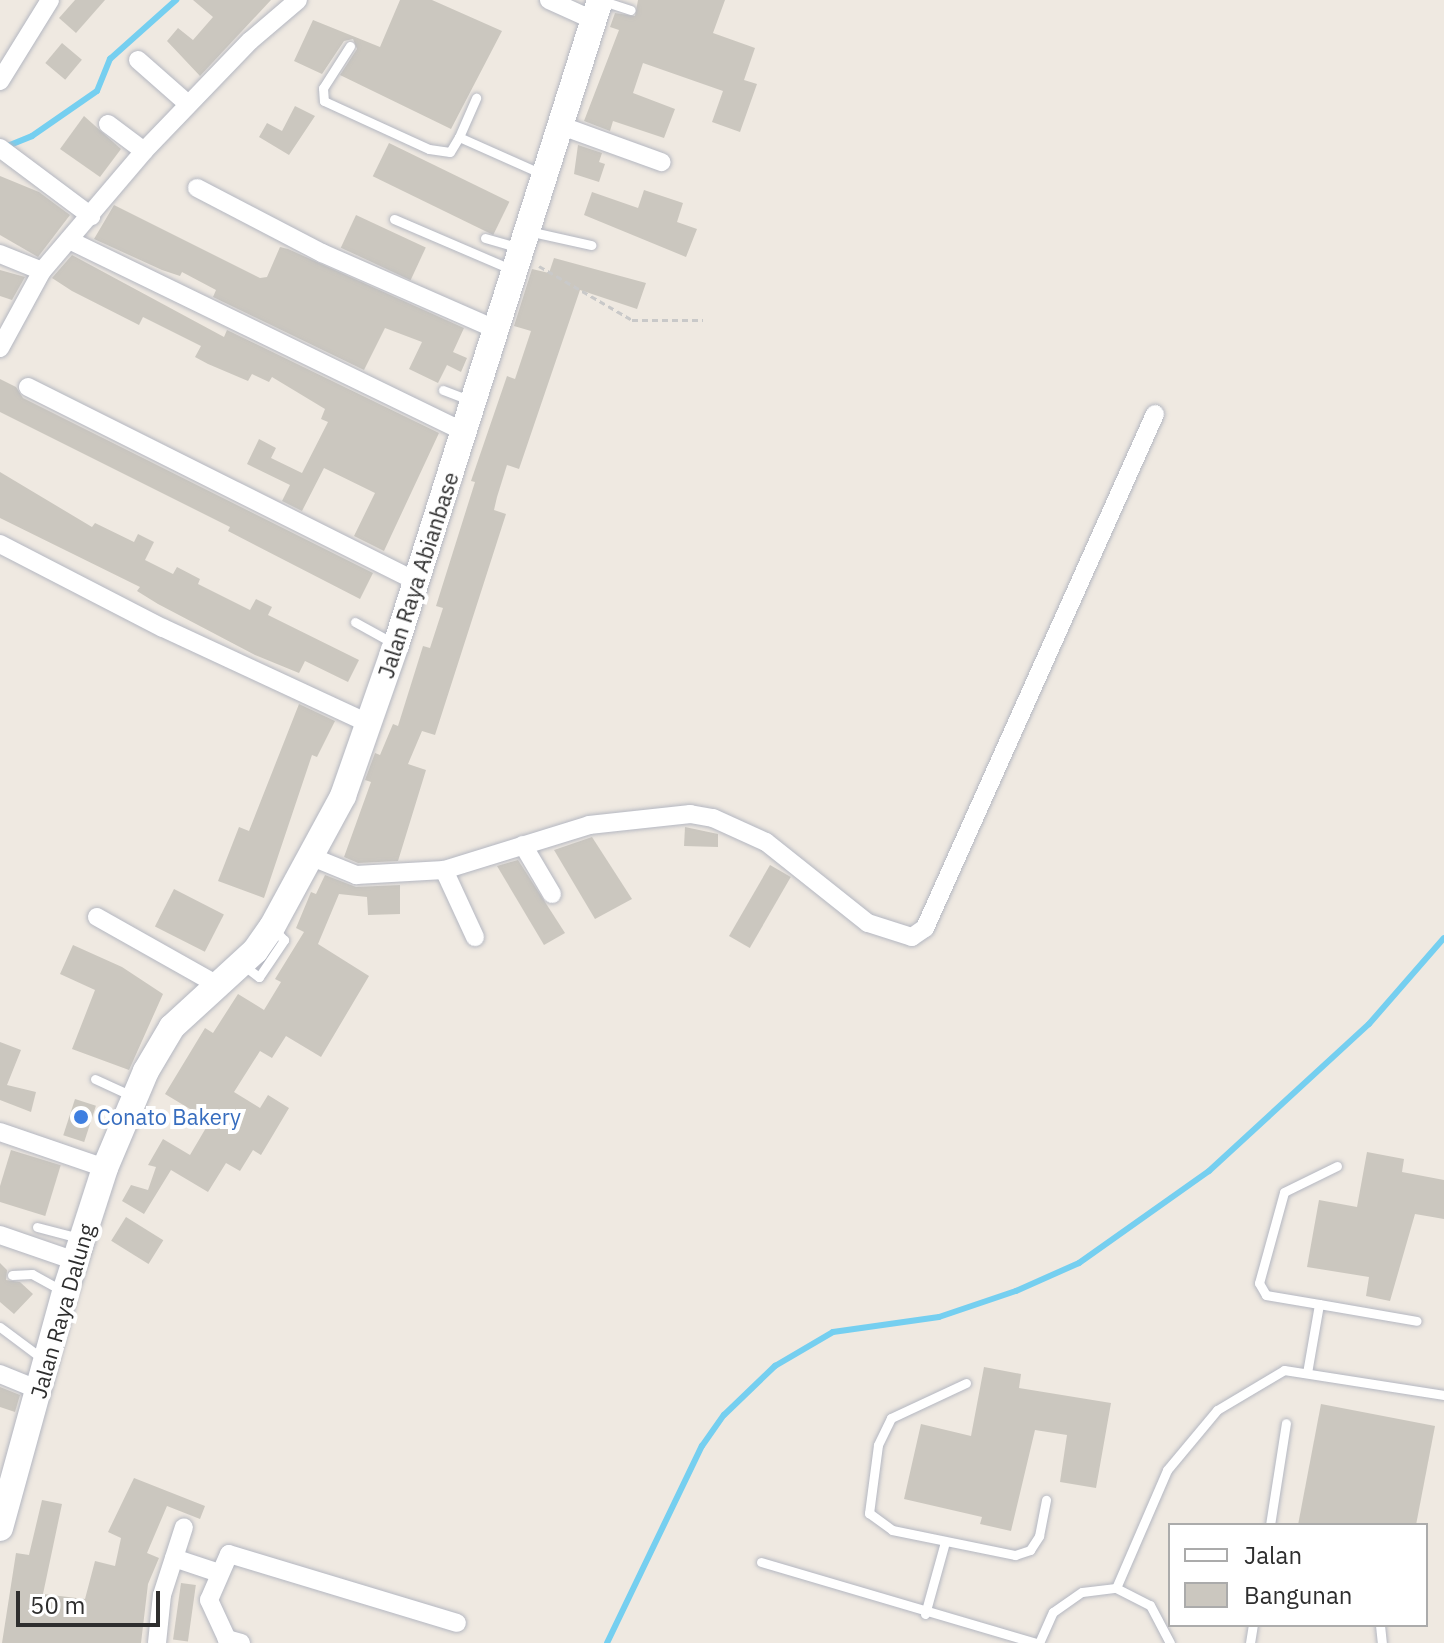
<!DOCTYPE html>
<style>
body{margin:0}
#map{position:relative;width:1444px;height:1643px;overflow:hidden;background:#efe9e1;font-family:"IBM Plex Sans",sans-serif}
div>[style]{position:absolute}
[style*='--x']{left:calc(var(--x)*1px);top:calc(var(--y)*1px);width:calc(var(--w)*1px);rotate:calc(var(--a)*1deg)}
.stream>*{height:6px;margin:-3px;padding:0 3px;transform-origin:3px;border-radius:3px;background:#75cff0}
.building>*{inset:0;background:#cbc7bf;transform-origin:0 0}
.path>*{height:3px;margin-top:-1.5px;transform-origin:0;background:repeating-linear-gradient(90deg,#c9c9c9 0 6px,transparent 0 10px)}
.roads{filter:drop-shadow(0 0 2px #b4b7c1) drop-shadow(0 0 2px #b4b7c1)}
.service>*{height:9px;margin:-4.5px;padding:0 4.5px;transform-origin:4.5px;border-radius:4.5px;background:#fff}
.minor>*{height:18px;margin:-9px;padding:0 9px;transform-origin:9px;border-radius:9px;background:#fff}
.secondary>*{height:26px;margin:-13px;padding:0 13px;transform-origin:13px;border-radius:13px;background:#fff}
.dots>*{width:22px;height:22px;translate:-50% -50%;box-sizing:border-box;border:4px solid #fff;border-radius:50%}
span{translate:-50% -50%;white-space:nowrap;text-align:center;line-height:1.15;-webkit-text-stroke:8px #fff;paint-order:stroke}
.street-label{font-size:22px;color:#2e2e2e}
.shop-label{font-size:22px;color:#366cbe}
.left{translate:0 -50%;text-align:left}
.legend{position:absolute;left:1168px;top:1523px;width:260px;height:104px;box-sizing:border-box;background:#fff;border:2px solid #ababab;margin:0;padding:10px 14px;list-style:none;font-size:24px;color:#2e2e2e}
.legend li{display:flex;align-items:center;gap:16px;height:40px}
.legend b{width:40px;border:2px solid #ababab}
.scale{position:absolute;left:16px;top:1591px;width:144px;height:36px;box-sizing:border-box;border:4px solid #2e2e2e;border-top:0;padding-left:10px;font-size:24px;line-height:28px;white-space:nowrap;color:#2e2e2e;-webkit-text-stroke:6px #fff;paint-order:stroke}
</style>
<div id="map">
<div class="stream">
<div style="--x:5;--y:147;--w:29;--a:-22"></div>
<div style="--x:32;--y:136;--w:79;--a:-34.7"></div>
<div style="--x:97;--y:91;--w:35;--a:-68"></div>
<div style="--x:110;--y:59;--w:89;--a:-41.8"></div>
<div style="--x:607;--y:1643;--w:219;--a:-64.3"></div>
<div style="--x:702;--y:1446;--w:38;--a:-55"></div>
<div style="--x:724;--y:1415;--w:71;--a:-43.9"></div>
<div style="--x:775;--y:1366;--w:67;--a:-30.4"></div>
<div style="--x:833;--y:1332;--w:107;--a:-8.1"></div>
<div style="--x:939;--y:1317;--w:81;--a:-18.7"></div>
<div style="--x:1016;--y:1291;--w:69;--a:-24"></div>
<div style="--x:1079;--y:1263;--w:159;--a:-35.3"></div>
<div style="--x:1209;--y:1171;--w:217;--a:-42.6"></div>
<div style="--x:1369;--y:1024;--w:114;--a:-48.9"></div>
</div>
<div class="building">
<div style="clip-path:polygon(75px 0,105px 0,76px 33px,59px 18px)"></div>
<div style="clip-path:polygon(193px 0,271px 0,200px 76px,167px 41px,178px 28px,193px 40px,213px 17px)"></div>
<div style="clip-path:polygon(400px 0,432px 0,502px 31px,451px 129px,340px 75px,357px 49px,353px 39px,344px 41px,322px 74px,294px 61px,313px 20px,380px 47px)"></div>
<div style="clip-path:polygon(638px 0,725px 0,713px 33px,755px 48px,744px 80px,757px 84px,740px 132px,712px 122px,723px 91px,643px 63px,633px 93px,675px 109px,664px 138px,613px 121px,610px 131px,584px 121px,619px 30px,610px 27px,615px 13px,635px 16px)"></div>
<div style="left:62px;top:43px;width:26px;height:26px;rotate:40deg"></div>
<div style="clip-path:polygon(295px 106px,315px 116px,289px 155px,259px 137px,267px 123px,282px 131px)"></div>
<div style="clip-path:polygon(84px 116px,121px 149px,100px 177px,60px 149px)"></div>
<div style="left:389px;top:143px;width:134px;height:37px;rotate:26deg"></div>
<div style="clip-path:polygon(578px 145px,602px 153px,599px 162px,605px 164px,599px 182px,574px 174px)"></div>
<div style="clip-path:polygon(0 176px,39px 192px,70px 215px,38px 257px,0 235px)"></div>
<div style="clip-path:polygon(644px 190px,683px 203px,677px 222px,697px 229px,686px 257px,584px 215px,592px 192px,638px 208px)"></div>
<div style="clip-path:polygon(114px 205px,260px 278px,267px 277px,280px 247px,288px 249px,464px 328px,453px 352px,467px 358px,461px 372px,447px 365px,438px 383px,409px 369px,422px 342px,385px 328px,364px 370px,213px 297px,216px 290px,182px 272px,180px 276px,162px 270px,94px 239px)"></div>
<div style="left:356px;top:215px;width:77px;height:36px;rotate:25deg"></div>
<div style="clip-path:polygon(72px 255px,224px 337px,227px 330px,439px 433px,384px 551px,354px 536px,375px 493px,324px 468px,302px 511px,282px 501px,290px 485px,247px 464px,259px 439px,276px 448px,271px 458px,302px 473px,328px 422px,321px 419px,325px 409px,272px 377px,269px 382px,252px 374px,248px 381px,208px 364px,195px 357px,201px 346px,143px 317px,139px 325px,72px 291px,52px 278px)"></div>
<div style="clip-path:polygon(554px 258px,646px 283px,637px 309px,580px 290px,519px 469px,507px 465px,497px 497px,494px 510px,506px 514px,435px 735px,422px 731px,408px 764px,426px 770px,398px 861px,358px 863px,344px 857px,371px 782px,365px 780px,375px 753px,380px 755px,393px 724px,398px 726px,423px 646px,430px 648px,443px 608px,436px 606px,475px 482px,471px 481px,507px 376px,515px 379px,531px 331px,514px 326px,532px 269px,549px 273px)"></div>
<div style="clip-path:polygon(0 270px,25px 277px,12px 300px,0 296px)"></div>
<div style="clip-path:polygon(0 379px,16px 387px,23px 398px,373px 573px,360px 599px,228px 531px,230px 527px,0 412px)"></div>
<div style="clip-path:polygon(0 472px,92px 527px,95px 523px,134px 542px,138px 534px,154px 542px,145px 560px,173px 574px,177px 567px,200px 579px,198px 584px,250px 610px,256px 599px,272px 607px,268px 615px,359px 660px,348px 682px,305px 661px,299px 673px,255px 655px,158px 604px,137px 591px,140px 587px,0 518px)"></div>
<div style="clip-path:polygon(299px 704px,335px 721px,317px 757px,312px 755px,264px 898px,218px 881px,239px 827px,249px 831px)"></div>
<div style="clip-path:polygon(685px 827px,718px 834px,718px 847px,684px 846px)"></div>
<div style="clip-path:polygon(592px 837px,632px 899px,595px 919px,554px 850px)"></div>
<div style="clip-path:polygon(518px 860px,565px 933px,544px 945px,497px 866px)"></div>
<div style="left:770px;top:865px;width:24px;height:82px;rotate:30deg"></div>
<div style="clip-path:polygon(325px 875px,356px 887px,400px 885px,400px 914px,368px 915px,367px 897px,339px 894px,318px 944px,369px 976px,321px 1057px,286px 1036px,272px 1058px,260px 1051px,234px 1092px,260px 1108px,268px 1095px,289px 1108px,261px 1155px,253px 1150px,240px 1171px,226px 1163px,208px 1192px,171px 1170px,144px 1214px,122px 1201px,131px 1185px,148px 1190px,156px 1167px,148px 1165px,163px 1139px,190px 1155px,210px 1121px,165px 1094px,205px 1028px,213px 1033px,238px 994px,264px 1010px,281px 982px,275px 979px,304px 932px,296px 928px,311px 892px,316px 894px)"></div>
<div style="left:174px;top:889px;width:56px;height:42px;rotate:27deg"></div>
<div style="clip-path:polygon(73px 945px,122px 967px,163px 994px,129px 1070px,72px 1049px,95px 990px,60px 974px)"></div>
<div style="clip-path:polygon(0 1042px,21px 1050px,7px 1085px,36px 1092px,31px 1112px,0 1100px)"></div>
<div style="left:75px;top:1099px;width:22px;height:38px;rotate:18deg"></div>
<div style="left:11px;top:1150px;width:52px;height:53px;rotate:17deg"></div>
<div style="clip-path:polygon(1367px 1152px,1404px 1159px,1402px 1172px,1444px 1180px,1444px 1219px,1415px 1214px,1390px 1301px,1366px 1296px,1369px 1277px,1307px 1267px,1319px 1200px,1357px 1207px)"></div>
<div style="left:126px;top:1217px;width:44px;height:28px;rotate:32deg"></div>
<div style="clip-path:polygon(0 1263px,7px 1270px,6px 1280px,20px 1282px,33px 1294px,14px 1314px,0 1302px)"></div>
<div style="clip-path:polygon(984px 1367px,1021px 1374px,1019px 1388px,1111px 1403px,1096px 1488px,1060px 1482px,1067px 1435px,1035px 1430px,1011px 1531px,980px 1524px,982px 1517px,904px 1499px,921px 1424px,971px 1436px)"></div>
<div style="clip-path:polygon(0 1387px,20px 1395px,15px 1412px,0 1407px)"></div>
<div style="clip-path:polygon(1321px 1404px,1435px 1426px,1416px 1525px,1298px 1525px)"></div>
<div style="clip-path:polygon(134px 1478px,205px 1506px,200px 1519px,167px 1506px,147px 1553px,159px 1558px,148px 1584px,141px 1643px,2px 1643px,16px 1553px,29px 1555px,42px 1500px,62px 1504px,43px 1594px,85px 1599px,95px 1561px,115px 1566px,121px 1538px,108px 1532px)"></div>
<div style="left:181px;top:1583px;width:15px;height:57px;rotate:8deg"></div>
</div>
<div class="path">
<div style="--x:539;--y:266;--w:108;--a:30.1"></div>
<div style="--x:632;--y:320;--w:71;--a:0"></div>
</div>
<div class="roads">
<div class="service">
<div style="--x:603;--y:1;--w:29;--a:18"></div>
<div style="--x:350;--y:46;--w:50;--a:122.7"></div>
<div style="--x:323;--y:88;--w:13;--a:86"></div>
<div style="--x:324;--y:101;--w:115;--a:24.6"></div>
<div style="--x:429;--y:149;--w:21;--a:8"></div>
<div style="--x:450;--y:152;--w:17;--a:-59"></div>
<div style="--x:459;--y:137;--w:91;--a:24"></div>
<div style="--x:459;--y:137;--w:43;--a:-66.4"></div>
<div style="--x:394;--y:219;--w:129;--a:23.2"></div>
<div style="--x:528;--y:231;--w:65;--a:12.5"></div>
<div style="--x:485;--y:238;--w:35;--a:16"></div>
<div style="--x:443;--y:390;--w:28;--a:21"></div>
<div style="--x:355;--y:622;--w:43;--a:28.9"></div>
<div style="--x:243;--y:965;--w:20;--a:37"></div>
<div style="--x:259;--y:977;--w:45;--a:-56"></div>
<div style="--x:284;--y:940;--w:16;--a:-133"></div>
<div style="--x:95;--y:1079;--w:41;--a:24.7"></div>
<div style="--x:37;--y:1227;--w:43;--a:14.7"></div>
<div style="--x:12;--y:1275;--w:20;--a:-3"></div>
<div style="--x:32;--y:1274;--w:37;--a:29"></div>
<div style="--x:1319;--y:1304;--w:99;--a:9.8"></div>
<div style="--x:0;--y:1327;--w:54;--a:36.7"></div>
<div style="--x:1307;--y:1373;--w:70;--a:-80.1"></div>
<div style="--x:1319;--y:1304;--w:54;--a:-170.4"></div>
<div style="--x:1266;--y:1295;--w:14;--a:-120"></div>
<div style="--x:1259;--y:1283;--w:94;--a:-74.6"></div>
<div style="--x:1284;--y:1192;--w:59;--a:-26.1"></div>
<div style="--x:966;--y:1383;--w:83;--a:155"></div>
<div style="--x:891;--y:1418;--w:30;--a:116"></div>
<div style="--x:878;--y:1445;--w:69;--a:97.5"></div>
<div style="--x:869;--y:1513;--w:29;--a:36"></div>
<div style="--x:892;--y:1530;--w:126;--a:11.5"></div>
<div style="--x:1015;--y:1555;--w:16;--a:-18"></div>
<div style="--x:1030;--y:1550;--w:17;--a:-57"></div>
<div style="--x:1039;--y:1536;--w:37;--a:-79"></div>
<div style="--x:1270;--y:1525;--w:103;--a:-81.1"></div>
<div style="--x:761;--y:1562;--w:288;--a:16.4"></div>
<div style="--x:1116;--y:1588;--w:129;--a:-66.6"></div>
<div style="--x:1167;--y:1470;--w:78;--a:-50.2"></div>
<div style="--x:1217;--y:1410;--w:78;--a:-30.8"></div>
<div style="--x:1284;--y:1370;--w:162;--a:8.9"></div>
<div style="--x:925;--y:1614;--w:75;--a:-74.5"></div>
<div style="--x:1380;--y:1625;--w:18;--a:84"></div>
<div style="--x:1039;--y:1643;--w:34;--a:-66"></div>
<div style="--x:1053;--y:1612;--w:35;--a:-35"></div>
<div style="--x:1082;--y:1592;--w:34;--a:-7"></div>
<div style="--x:1116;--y:1588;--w:38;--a:27"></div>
<div style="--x:1150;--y:1605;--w:43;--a:62.2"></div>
<div style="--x:1250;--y:1643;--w:18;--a:-81"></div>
</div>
<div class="minor">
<div style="--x:549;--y:0;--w:48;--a:24.4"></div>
<div style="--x:138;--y:60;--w:65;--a:41.3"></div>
<div style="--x:0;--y:81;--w:95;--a:-58.3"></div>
<div style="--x:108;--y:124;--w:45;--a:36.9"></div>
<div style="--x:559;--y:125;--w:109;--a:19.9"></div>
<div style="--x:0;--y:148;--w:114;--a:36.8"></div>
<div style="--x:197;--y:188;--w:141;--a:27.5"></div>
<div style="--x:322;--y:253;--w:189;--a:23.7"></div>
<div style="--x:69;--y:240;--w:439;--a:25.9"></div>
<div style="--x:0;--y:254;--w:45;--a:22"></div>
<div style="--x:0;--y:348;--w:88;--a:-61.4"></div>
<div style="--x:42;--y:271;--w:157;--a:-49.6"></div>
<div style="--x:144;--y:151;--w:153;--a:-46.1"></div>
<div style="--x:250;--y:41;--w:63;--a:-40.5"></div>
<div style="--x:28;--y:387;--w:434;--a:26.6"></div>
<div style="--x:0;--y:544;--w:183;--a:27.3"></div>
<div style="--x:163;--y:628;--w:228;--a:24.9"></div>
<div style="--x:523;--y:845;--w:57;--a:59.4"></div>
<div style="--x:312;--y:857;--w:48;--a:22.2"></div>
<div style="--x:356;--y:875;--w:88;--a:-3.3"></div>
<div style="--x:444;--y:870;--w:152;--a:-17.2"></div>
<div style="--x:589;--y:825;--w:102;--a:-6.2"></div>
<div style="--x:690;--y:814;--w:23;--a:10"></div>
<div style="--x:713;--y:818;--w:58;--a:24.4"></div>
<div style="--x:766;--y:842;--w:130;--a:38.5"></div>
<div style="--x:868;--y:923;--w:46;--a:17.7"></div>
<div style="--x:912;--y:937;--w:16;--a:-35"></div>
<div style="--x:925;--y:928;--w:563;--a:-65.89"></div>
<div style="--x:444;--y:870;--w:74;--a:65.2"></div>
<div style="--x:97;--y:917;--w:137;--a:29.4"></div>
<div style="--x:0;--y:1132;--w:111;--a:18.9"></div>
<div style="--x:0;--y:1235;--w:79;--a:19.1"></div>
<div style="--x:0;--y:1374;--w:42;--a:22.3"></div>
<div style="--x:174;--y:1558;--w:47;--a:18.4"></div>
<div style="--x:157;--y:1643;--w:48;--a:-84.1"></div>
<div style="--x:162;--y:1595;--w:71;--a:-72.1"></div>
<div style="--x:241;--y:1643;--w:15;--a:-164"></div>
<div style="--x:227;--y:1639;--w:43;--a:-114.8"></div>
<div style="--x:209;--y:1600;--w:50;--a:-66.5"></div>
<div style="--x:229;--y:1554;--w:238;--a:16.8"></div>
</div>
<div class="secondary">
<div style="--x:0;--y:1528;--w:245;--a:-74.6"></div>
<div style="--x:65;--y:1292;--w:130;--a:-72.1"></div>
<div style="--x:105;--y:1168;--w:105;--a:-67.1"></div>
<div style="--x:146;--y:1071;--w:51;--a:-59.4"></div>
<div style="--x:172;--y:1027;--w:113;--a:-42.5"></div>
<div style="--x:255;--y:951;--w:29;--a:-55"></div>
<div style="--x:272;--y:927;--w:149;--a:-61.5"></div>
<div style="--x:343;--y:796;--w:160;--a:-70.7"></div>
<div style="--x:396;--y:645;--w:676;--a:-72.45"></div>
</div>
</div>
<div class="dots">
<div style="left:81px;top:1117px;background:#3f7fe0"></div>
</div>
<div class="street-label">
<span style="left:418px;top:575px;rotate:-72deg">Jalan Raya Abianbase</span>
<span style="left:62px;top:1311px;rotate:-74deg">Jalan Raya Dalung</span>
</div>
<div class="shop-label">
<span class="left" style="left:97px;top:1117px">Conato Bakery</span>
</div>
<ul class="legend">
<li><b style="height:10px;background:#fff"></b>Jalan</li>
<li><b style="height:22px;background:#cbc7bf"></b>Bangunan</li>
</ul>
<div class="scale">50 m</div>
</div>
